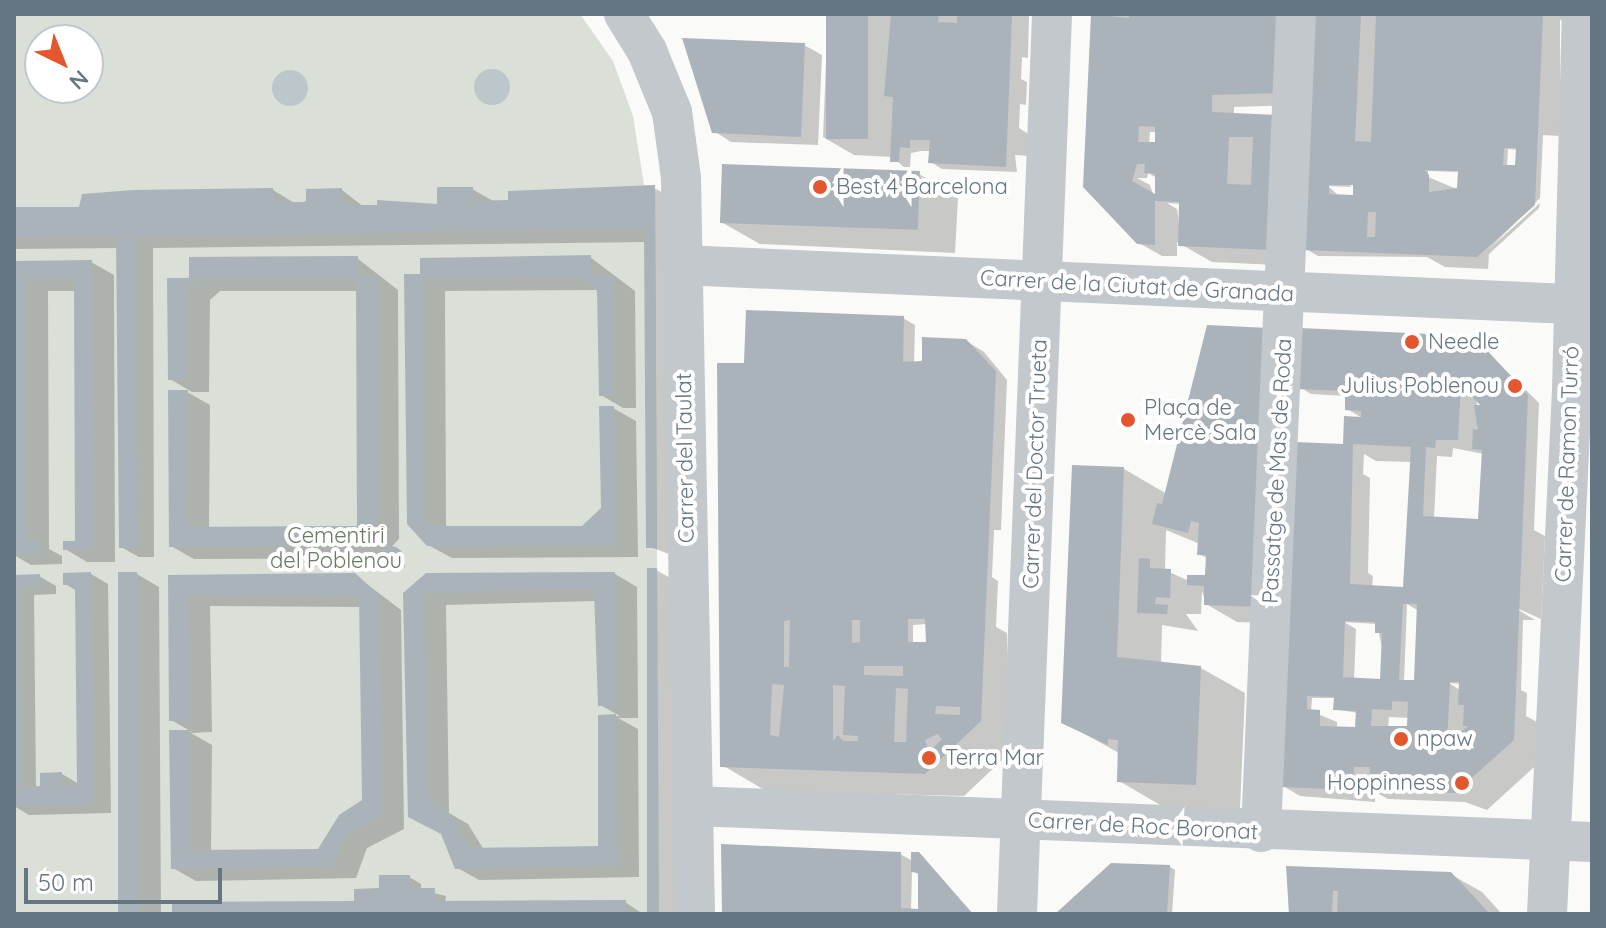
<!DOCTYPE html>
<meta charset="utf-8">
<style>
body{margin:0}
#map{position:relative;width:1606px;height:928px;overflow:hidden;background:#fafaf8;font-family:Quicksand,sans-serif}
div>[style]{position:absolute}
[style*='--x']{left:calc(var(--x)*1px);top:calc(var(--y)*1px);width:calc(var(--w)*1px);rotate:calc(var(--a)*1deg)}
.green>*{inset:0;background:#dadfd7}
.water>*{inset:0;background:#bbc7cb}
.round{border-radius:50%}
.shadow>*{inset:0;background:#0003}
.building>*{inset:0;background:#aab3b9;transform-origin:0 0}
.minor>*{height:40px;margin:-20px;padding:0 20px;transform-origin:20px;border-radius:20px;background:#c3c8cc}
.dots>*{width:22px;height:22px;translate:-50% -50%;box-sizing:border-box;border:4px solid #fff;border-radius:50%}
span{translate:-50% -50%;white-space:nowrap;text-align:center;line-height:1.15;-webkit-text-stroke:8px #fff;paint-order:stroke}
.poi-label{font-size:22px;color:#657683}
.left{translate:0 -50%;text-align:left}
.right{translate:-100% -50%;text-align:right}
.street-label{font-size:22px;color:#657683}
.park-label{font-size:22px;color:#687a64}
.frame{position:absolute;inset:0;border:16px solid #657683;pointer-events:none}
.north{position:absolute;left:24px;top:24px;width:80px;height:80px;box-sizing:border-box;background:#fff;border:2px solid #c1c8cd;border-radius:50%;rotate:137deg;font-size:22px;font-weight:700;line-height:32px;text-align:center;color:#657683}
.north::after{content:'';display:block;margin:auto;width:28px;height:36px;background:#e4572e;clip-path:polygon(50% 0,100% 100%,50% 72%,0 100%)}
.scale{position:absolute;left:24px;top:868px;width:198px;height:36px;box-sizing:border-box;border:4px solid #657683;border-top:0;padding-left:10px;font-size:24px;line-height:28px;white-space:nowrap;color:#657683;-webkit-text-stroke:6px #fff;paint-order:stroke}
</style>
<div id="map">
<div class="green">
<div style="clip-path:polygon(evenodd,14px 14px,580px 14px,613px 61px,633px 116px,644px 185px,655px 185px,659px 914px,14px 914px,14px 14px,40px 40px,88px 40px,88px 88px,40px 88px,40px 40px)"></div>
</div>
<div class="water">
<div class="round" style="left:474px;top:69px;width:36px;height:36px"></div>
<div class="round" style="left:272px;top:70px;width:36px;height:36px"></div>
</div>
<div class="shadow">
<div style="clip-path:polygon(828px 14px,1029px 14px,1028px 58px,1022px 57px,1021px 79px,1027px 82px,1026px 105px,1020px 104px,1019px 128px,1030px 135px,1029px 156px,1015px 155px,1017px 172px,942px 169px,931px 162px,931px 151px,921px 151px,911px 153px,910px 167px,904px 167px,892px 157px,854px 155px,823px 137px)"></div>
<div style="clip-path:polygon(evenodd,1093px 14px,1287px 14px,1301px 105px,1234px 107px,1234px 115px,1277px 117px,1279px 265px,1212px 262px,1177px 242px,1177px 256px,1162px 256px,1139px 243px,1085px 186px,1093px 14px,1150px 132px,1157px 132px,1157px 146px,1149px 144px,1150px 132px,1093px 14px,1148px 173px,1157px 178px,1156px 203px,1150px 185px,1137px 178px,1147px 178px,1148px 173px,1093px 14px,1167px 203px,1181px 204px,1181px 238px,1177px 209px,1167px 203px)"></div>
<div style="clip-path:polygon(evenodd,1316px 14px,1566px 14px,1566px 21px,1560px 20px,1560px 136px,1543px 135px,1540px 198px,1489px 249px,1540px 203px,1539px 208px,1489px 254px,1488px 269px,1445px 267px,1427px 257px,1318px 256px,1306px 249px,1316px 14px,1508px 149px,1518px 150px,1517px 167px,1507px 167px,1508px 149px,1316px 14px,1428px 171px,1460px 172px,1459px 190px,1428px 177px,1428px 171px,1316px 14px,1344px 181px,1355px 184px,1355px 197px,1340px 197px,1328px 186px,1352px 187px,1344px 181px)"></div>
<div style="clip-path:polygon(804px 45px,822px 55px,818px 145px,731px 142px,714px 131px)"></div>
<div style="clip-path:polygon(919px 174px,958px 197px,955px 253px,760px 244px,721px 222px)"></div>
<div style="clip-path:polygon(654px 188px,677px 200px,674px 556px,648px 546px,646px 242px,153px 248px,154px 557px,139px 557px,121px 547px,119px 248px,14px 249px,14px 209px,80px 209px,273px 190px,296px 204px,342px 190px,364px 207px,439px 206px,472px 189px,495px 202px)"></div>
<div style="clip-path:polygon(590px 257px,635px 291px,636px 408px,623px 408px,601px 395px,599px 290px,445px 291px,446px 528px,583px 528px,603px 509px,613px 408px,636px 421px,638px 557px,452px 558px,428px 545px,409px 523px,406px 276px)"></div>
<div style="clip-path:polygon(357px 258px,398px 290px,399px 539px,387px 551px,401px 553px,405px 567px,385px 566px,385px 553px,379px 558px,194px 559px,171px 546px,187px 392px,210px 405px,209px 529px,359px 528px,358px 291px,220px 291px,210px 300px,209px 392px,192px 392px,170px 379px,169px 280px)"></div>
<div style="clip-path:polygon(91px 262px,114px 275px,115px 562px,87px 562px,65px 549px,77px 543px,76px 291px,48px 291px,49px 549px,62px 556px,62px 564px,31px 565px,14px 555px,14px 263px)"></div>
<div style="clip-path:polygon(evenodd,903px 318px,915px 325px,914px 364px,966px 341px,984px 352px,1007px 380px,1001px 530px,994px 530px,992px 577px,998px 581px,996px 627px,1007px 633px,1007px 656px,1015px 661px,1020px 743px,964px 796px,766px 791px,722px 765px,746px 365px,903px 318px,927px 624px,928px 644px,913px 644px,913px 625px,927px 624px)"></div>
<div style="clip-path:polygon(evenodd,1208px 327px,1473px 338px,1539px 403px,1534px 530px,1545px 536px,1541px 619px,1510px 605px,1535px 620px,1523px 620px,1521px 690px,1527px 693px,1526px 716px,1537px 722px,1544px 758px,1487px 810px,1465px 802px,1388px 799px,1375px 792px,1375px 802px,1300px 796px,1283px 786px,1290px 624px,1237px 622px,1206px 604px,1202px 591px,1201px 614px,1186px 614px,1198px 631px,1162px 625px,1161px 664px,1201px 668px,1245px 693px,1240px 809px,1162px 806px,1119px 781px,1119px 753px,1063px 722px,1124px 469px,1167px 494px,1208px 327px,1298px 386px,1311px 394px,1347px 396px,1347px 409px,1364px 419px,1345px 446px,1296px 444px,1298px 386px,1208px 327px,1477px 399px,1485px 407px,1477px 407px,1477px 399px,1208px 327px,1453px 448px,1484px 454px,1480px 521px,1434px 519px,1437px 456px,1452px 457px,1453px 448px,1208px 327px,1364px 454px,1376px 461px,1412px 462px,1405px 590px,1372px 587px,1373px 576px,1368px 573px,1370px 478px,1363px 474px,1364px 454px,1208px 327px,1166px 530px,1200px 544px,1199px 554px,1207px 558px,1207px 577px,1189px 581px,1165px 570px,1166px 530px,1208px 327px,1407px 604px,1419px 611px,1422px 683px,1404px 682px,1407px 604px,1208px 327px,1344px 622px,1377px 624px,1389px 681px,1354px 680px,1356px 629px,1344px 622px,1208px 327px,1449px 683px,1461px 684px,1460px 690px,1449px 683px,1208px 327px,1312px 698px,1336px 698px,1335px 709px,1358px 713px,1357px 731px,1337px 729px,1337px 722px,1311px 711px,1312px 698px,1208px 327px,1389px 717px,1410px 718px,1409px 728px,1388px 728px,1389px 717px)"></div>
<div style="clip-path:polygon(656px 570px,674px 580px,676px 914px,651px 914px)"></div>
<div style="clip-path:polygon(91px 574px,108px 584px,111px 813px,29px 815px,14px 806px,14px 577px,39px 576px,56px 586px,56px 594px,34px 595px,36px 788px,62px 774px,79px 784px,77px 591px,65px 584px)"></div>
<div style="clip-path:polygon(137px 574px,159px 587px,161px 914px,122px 914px)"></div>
<div style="clip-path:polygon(evenodd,615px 574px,637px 587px,638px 718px,618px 718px,638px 729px,639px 877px,479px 880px,456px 867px,443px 834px,409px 816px,405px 593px,615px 574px,596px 601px,600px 705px,620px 716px,600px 717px,600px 848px,484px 850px,468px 824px,449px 813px,446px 605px,596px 601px)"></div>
<div style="clip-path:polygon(evenodd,355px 575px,401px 610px,404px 829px,367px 848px,356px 878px,196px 881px,173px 868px,171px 732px,192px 732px,171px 720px,170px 577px,355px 575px,210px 606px,361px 607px,364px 801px,319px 851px,211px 852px,212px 745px,191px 733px,212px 732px,210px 606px)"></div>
<div style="clip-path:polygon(evenodd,900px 854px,913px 861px,918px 854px,973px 914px,724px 914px,900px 854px,912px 870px,918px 874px,920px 911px,911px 910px,912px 870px)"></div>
<div style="clip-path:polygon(1170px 867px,1175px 870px,1172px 914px,1058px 914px)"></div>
<div style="clip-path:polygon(1288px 868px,1450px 874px,1482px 892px,1502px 914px,1289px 914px)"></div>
<div style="clip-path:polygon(409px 877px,421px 884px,421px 890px,446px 896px,445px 903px,625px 902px,643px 914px,174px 914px,354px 903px)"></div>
</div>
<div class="building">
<div style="left:826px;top:14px;width:42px;height:125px"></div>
<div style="clip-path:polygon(891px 14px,939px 14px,938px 22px,957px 23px,957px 14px,1012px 14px,1006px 167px,928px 163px,930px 140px,910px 140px,910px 148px,900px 147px,899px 162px,890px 162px,893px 97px,884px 96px)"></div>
<div style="clip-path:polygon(evenodd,1091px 14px,1129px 18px,1129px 14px,1282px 14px,1279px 93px,1212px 95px,1212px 112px,1278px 115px,1272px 250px,1178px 246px,1179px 202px,1155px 201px,1155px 245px,1137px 244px,1083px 187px,1091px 14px,1139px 126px,1155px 127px,1155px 142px,1138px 142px,1139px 126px,1091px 14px,1229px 137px,1253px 137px,1251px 185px,1227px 184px,1229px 137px,1091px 14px,1137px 164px,1145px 164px,1144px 173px,1155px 174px,1155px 194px,1132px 181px,1137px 164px)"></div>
<div style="clip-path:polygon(evenodd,1314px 14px,1361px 14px,1355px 141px,1371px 142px,1376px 14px,1543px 14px,1535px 205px,1477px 257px,1304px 250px,1314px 14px,1504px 148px,1516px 148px,1515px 165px,1503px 165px,1504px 148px,1314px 14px,1424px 170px,1458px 171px,1457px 188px,1429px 192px,1429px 175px,1424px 170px,1314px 14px,1329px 185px,1353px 185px,1353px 195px,1329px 194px,1329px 185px,1314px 14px,1368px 212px,1376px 212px,1375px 237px,1367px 237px,1368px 212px)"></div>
<div style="clip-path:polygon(682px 38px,805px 43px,801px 137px,712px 133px)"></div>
<div style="left:722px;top:164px;width:198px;height:59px;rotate:2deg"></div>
<div style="clip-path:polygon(655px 185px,657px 548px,646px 548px,644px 229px,136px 236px,137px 548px,119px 548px,116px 236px,14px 237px,14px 207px,79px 207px,82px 194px,133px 190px,273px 188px,273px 202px,306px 202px,306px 189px,342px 188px,342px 205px,377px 205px,377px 200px,437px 204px,437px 187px,473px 187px,473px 201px,508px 200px,508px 191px)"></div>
<div style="clip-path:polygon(591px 255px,591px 276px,613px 276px,614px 396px,599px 396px,597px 291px,582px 278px,423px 279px,424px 516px,431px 526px,582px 526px,601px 508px,599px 406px,614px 406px,616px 545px,427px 546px,407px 524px,404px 274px,420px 274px,420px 258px)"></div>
<div style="clip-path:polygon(358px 256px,358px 275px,377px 275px,377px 526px,356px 546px,169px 547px,168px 390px,188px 390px,187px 527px,357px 526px,356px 279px,197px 279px,188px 287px,187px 380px,168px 380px,167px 278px,189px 278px,189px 257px)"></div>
<div style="clip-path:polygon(92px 260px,93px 550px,63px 550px,63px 541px,75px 541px,74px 279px,26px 279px,27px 541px,40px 541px,40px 553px,14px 553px,14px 261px)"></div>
<div style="clip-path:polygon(evenodd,746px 310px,904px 316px,903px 362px,922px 361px,922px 337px,966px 339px,996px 371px,981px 721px,925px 774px,720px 767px,717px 363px,744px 363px,746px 310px,908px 619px,925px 619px,926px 642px,908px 642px,908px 619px,746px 310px,790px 620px,789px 667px,784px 667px,784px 621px,790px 620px,746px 310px,852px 620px,860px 620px,860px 642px,852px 643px,852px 620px,746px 310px,864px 666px,903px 666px,903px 676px,864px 675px,864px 666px,746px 310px,772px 684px,784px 685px,779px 737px,770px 735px,772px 684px,746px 310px,833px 685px,845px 686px,843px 735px,858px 736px,858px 741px,843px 741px,838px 735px,833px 741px,833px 685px,746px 310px,896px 688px,908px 689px,906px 742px,894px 742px,896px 688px,746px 310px,936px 706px,960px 707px,960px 715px,935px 714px,936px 706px,746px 310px,938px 734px,942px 739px,929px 752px,925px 740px,938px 734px)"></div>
<div style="clip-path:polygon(1207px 325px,1269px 328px,1258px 607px,1204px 605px,1204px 586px,1187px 585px,1187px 575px,1205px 575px,1206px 555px,1197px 555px,1199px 523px,1191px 521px,1188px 533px,1152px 524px,1157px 503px,1162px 504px)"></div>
<div style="clip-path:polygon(evenodd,1300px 328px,1474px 336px,1528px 395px,1514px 740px,1455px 793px,1369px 790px,1370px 767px,1354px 767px,1353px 790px,1281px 787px,1295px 442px,1343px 444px,1344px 416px,1361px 417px,1361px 411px,1345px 410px,1345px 391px,1298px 389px,1300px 328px,1461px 384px,1480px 405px,1474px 405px,1478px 430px,1473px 429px,1472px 449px,1482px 450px,1478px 519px,1423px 516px,1426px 447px,1435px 448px,1436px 440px,1458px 440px,1461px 384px,1300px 328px,1353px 444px,1411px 447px,1403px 587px,1350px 584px,1353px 444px,1300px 328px,1403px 604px,1417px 604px,1414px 680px,1399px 680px,1403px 604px,1300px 328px,1345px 621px,1375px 622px,1375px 633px,1382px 633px,1380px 679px,1343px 677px,1345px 621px,1300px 328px,1450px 682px,1459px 682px,1458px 705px,1464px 705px,1463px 726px,1468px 726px,1447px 744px,1450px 682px,1300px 328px,1307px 696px,1334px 697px,1333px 710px,1356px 711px,1355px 727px,1320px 726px,1320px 710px,1307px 709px,1307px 696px,1300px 328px,1392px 701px,1408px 702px,1407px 726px,1371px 726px,1372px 709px,1392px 710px,1392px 701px)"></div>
<div style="clip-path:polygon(1072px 465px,1124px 467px,1117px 657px,1201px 666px,1196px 785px,1117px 782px,1118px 740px,1108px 739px,1108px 745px,1061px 723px)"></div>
<div class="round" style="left:379px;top:546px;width:24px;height:24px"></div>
<div style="clip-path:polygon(1139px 558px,1150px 559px,1150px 568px,1171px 569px,1170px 598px,1156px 597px,1155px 604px,1168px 605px,1167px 614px,1137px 613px)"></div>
<div style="left:657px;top:568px;width:346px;height:10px;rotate:90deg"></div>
<div style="clip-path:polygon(91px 572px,94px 805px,14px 806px,14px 575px,40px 574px,40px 585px,17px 586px,20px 787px,40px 786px,40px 773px,62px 772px,62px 786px,77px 785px,75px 585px,63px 585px,63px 573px)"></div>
<div style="left:118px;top:572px;width:19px;height:342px"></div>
<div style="clip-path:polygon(615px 572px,616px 706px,598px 706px,594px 589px,424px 593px,427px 798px,446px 809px,469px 848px,598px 846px,598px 715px,616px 714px,617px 865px,455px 869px,441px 834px,408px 817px,403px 593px,426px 573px)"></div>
<div style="clip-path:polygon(355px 573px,379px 595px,382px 816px,345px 835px,333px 866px,171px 869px,169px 730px,190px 730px,189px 850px,318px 849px,339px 815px,362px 800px,359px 596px,188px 595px,190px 720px,169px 721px,168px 575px)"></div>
<div style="clip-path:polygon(721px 844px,901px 852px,901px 908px,918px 909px,918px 873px,911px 872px,911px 852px,919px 852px,973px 914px,722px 914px)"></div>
<div style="clip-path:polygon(1111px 863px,1170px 865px,1167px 914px,1055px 914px)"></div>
<div style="clip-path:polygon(1286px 866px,1451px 872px,1490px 914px,1337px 914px,1338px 891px,1333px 891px,1332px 914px,1289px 914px)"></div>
<div style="clip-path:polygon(379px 875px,410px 875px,410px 888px,435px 888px,435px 901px,626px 900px,626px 914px,172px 914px,172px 902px,354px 901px,354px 889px,379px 888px)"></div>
</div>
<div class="minor">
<div style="--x:624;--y:14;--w:44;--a:58.1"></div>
<div style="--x:647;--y:51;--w:66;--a:67.7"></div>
<div style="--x:672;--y:112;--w:67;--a:82.2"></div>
<div style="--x:681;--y:178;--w:736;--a:88.91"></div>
<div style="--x:681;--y:265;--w:912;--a:2.51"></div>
<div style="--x:693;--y:806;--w:900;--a:2.29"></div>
<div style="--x:1261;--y:832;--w:819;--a:-87.55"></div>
<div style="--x:1017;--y:914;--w:901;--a:-87.77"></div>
<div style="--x:1547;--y:914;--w:525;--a:-87.27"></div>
<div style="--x:1572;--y:390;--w:376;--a:-88.5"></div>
</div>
<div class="dots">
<div style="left:820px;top:187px;background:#e4572e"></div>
<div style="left:1412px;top:342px;background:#e4572e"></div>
<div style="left:1515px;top:386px;background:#e4572e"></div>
<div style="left:1128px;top:420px;background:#e4572e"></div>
<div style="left:1401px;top:739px;background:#e4572e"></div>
<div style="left:929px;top:758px;background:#e4572e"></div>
<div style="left:1462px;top:783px;background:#e4572e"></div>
</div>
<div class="poi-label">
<span class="left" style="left:836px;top:187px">Best 4 Barcelona</span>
<span class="left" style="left:1428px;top:342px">Needle</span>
<span class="right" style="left:1499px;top:386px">Julius Poblenou</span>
<span class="left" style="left:1144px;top:420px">Plaça de<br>Mercè Sala</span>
<span class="left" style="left:1417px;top:739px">npaw</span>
<span class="left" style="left:945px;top:758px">Terra Mar</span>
<span class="right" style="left:1446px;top:783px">Hoppinness</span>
</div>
<div class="street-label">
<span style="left:1137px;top:286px;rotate:3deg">Carrer de la Ciutat de Granada</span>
<span style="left:685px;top:458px;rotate:-91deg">Carrer del Taulat</span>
<span style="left:1035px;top:464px;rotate:-88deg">Carrer del Doctor Trueta</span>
<span style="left:1567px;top:464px;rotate:-88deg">Carrer de Ramon Turró</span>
<span style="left:1277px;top:471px;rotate:-87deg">Passatge de Mas de Roda</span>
<span style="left:1143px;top:826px;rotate:3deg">Carrer de Roc Boronat</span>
</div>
<div class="park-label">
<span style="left:336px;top:548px">Cementiri<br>del Poblenou</span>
</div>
<div class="frame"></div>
<div class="north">N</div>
<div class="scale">50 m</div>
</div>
